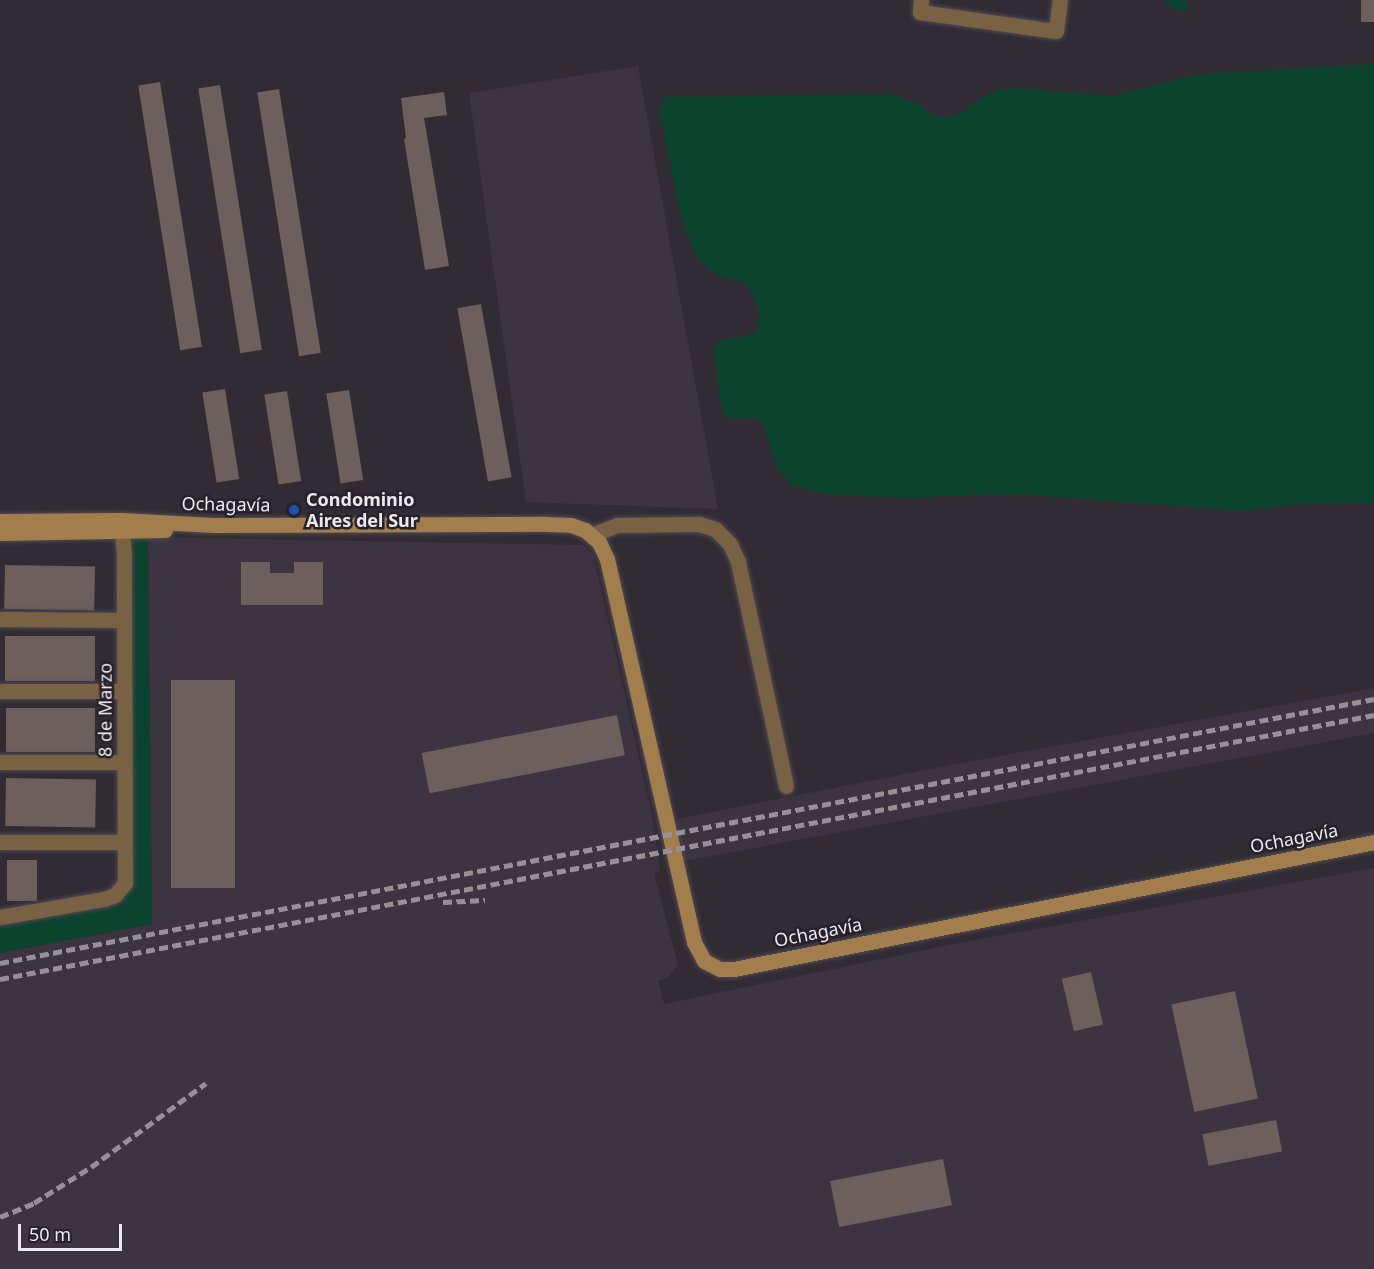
<!DOCTYPE html>
<meta charset="utf-8">
<style>
body{margin:0}
#map{position:relative;width:1374px;height:1269px;overflow:hidden;background:#312b34;font-family:"Noto Sans",sans-serif}
div>[style]{position:absolute}
[style*='--x']{left:calc(var(--x)*1px);top:calc(var(--y)*1px);width:calc(var(--w)*1px);rotate:calc(var(--a)*1deg)}
.built>*{inset:0;background:#3d3442}
.green>*{inset:0;background:#0b432e}
.building>*{inset:0;background:#6c5f5c;transform-origin:0 0}
.roads{filter:drop-shadow(0 0 2px #4f4952) drop-shadow(0 0 2px #4f4952)}
.street>*{height:15px;margin:-7.5px;padding:0 7.5px;transform-origin:7.5px;border-radius:7.5px;background:#796244}
.secondary>*{height:15px;margin:-7.5px;padding:0 7.5px;transform-origin:7.5px;border-radius:7.5px;background:#a37e4d}
.rail>*{height:4.5px;margin-top:-2.25px;transform-origin:0;background:repeating-linear-gradient(90deg,#969199 0 9px,transparent 0 13.5px)}
.dots>*{width:16px;height:16px;translate:-50% -50%;box-sizing:border-box;border:3px solid #27212a;border-radius:50%}
span{translate:-50% -50%;white-space:nowrap;text-align:center;line-height:1.15;-webkit-text-stroke:5px #27212a;paint-order:stroke}
.poi-label{font-size:18px;color:#ebe8ee;font-weight:700}
.left{translate:0 -50%;text-align:left}
.street-label{font-size:18px;color:#ebe8ee}
.scale{position:absolute;left:18px;top:1224px;width:104px;height:27px;box-sizing:border-box;border:3px solid #ebe8ee;border-top:0;padding-left:8px;font-size:18px;line-height:21px;white-space:nowrap;color:#ebe8ee;-webkit-text-stroke:4px #27212a;paint-order:stroke}
</style>
<div id="map">
<div class="built">
<div style="clip-path:polygon(638px 66px,718px 509px,526px 502px,469px 93px)"></div>
<div style="clip-path:polygon(148px 537px,583px 545px,593px 554px,652px 815px,660px 871px,654px 873px,678px 965px,668px 977px,658px 981px,664px 1004px,959px 943px,1374px 868px,1374px 1269px,0 1269px,0 953px,152px 924px)"></div>
<div style="clip-path:polygon(1374px 688px,1374px 733px,684px 861px,677px 819px,950px 765px)"></div>
</div>
<div class="green">
<div style="clip-path:polygon(1165px 0,1187px 0,1186px 12px,1172px 8px)"></div>
<div style="clip-path:polygon(1374px 64px,1374px 503px,1302px 504px,1242px 511px,1031px 495px,990px 494px,915px 498px,831px 495px,795px 487px,785px 479px,778px 471px,764px 427px,759px 419px,728px 418px,722px 412px,713px 348px,723px 339px,747px 336px,757px 332px,759px 316px,756px 302px,747px 284px,713px 273px,694px 253px,680px 214px,659px 108px,664px 97px,891px 94px,918px 104px,931px 114px,945px 118px,961px 113px,981px 98px,999px 90px,1015px 88px,1115px 96px,1177px 79px,1215px 73px)"></div>
<div style="clip-path:polygon(129px 537px,148px 537px,152px 924px,0 953px,0 923px,110px 908px,119px 901px,127px 889px)"></div>
</div>
<div class="building">
<div style="left:1361px;top:0;width:13px;height:22px"></div>
<div style="left:160px;top:82px;width:268px;height:22px;rotate:81deg"></div>
<div style="left:220px;top:85px;width:268px;height:22px;rotate:81deg"></div>
<div style="left:279px;top:89px;width:267px;height:22px;rotate:81deg"></div>
<div style="clip-path:polygon(444px 92px,447px 115px,424px 118px,449px 266px,425px 270px,404px 139px,406px 138px,401px 98px)"></div>
<div style="left:481px;top:304px;width:176px;height:24px;rotate:80deg"></div>
<div style="left:225px;top:389px;width:91px;height:23px;rotate:81deg"></div>
<div style="left:349px;top:390px;width:91px;height:23px;rotate:81deg"></div>
<div style="left:287px;top:391px;width:91px;height:23px;rotate:81deg"></div>
<div style="clip-path:polygon(241px 562px,270px 562px,270px 573px,294px 573px,294px 562px,323px 562px,323px 605px,241px 605px)"></div>
<div style="left:5px;top:565px;width:90px;height:44px;rotate:1deg"></div>
<div style="left:5px;top:636px;width:90px;height:45px"></div>
<div style="left:171px;top:680px;width:64px;height:208px"></div>
<div style="left:6px;top:708px;width:89px;height:44px"></div>
<div style="left:617px;top:715px;width:41px;height:199px;rotate:79deg"></div>
<div style="left:6px;top:778px;width:90px;height:48px;rotate:1deg"></div>
<div style="left:7px;top:860px;width:30px;height:41px"></div>
<div style="left:1091px;top:972px;width:54px;height:30px;rotate:77deg"></div>
<div style="left:1235px;top:991px;width:110px;height:65px;rotate:78deg"></div>
<div style="left:1276px;top:1120px;width:32px;height:75px;rotate:79deg"></div>
<div style="left:943px;top:1159px;width:47px;height:115px;rotate:79deg"></div>
</div>
<div class="roads">
<div class="street">
<div style="--x:921;--y:0;--w:12;--a:95"></div>
<div style="--x:920;--y:12;--w:137;--a:8"></div>
<div style="--x:1056;--y:31;--w:31;--a:-83"></div>
<div style="--x:592;--y:535;--w:27;--a:-22"></div>
<div style="--x:617;--y:525;--w:82;--a:-0.7"></div>
<div style="--x:699;--y:524;--w:17;--a:17"></div>
<div style="--x:715;--y:529;--w:21;--a:45"></div>
<div style="--x:730;--y:544;--w:20;--a:66"></div>
<div style="--x:738;--y:562;--w:229;--a:77.9"></div>
<div style="--x:0;--y:619;--w:124;--a:0.5"></div>
<div style="--x:0;--y:691;--w:124;--a:0"></div>
<div style="--x:0;--y:762;--w:124;--a:0"></div>
<div style="--x:0;--y:842;--w:124;--a:0"></div>
<div style="--x:0;--y:917;--w:106;--a:-9.8"></div>
<div style="--x:104;--y:899;--w:12;--a:-20"></div>
<div style="--x:115;--y:895;--w:16;--a:-50"></div>
<div style="--x:125;--y:883;--w:328;--a:-90.2"></div>
<div style="--x:124;--y:555;--w:35;--a:-95"></div>
</div>
<div class="secondary">
<div style="--x:0;--y:521;--w:121;--a:-0.5"></div>
<div style="--x:121;--y:520;--w:92;--a:3.1"></div>
<div style="--x:213;--y:525;--w:333;--a:-0.2"></div>
<div style="--x:546;--y:524;--w:25;--a:2"></div>
<div style="--x:571;--y:525;--w:15;--a:20"></div>
<div style="--x:585;--y:530;--w:18;--a:41"></div>
<div style="--x:599;--y:542;--w:19;--a:65"></div>
<div style="--x:607;--y:559;--w:393;--a:77.2"></div>
<div style="--x:694;--y:942;--w:21;--a:62"></div>
<div style="--x:704;--y:961;--w:18;--a:27"></div>
<div style="--x:720;--y:969;--w:14;--a:0"></div>
<div style="--x:734;--y:969;--w:652;--a:-11.22"></div>
<div style="--x:0;--y:533;--w:165;--a:-1"></div>
</div>
</div>
<div class="rail">
<div style="--x:443;--y:902;--w:42;--a:-2.7"></div>
<div style="--x:0;--y:963;--w:1399;--a:-10.88"></div>
<div style="--x:0;--y:979;--w:1399;--a:-10.88"></div>
<div style="--x:0;--y:1217;--w:37;--a:-22"></div>
<div style="--x:34;--y:1203;--w:67;--a:-32.3"></div>
<div style="--x:91;--y:1167;--w:142;--a:-36.1"></div>
</div>
<div class="dots">
<div style="left:294px;top:510px;background:#1a4fb4"></div>
</div>
<div class="poi-label">
<span class="left" style="left:306px;top:510px">Condominio<br>Aires del Sur</span>
</div>
<div class="street-label">
<span style="left:226px;top:504px;rotate:1deg">Ochagavía</span>
<span style="left:105px;top:710px;rotate:-90deg">8 de Marzo</span>
<span style="left:1294px;top:838px;rotate:-11deg">Ochagavía</span>
<span style="left:818px;top:932px;rotate:-11deg">Ochagavía</span>
</div>
<div class="scale">50 m</div>
</div>
